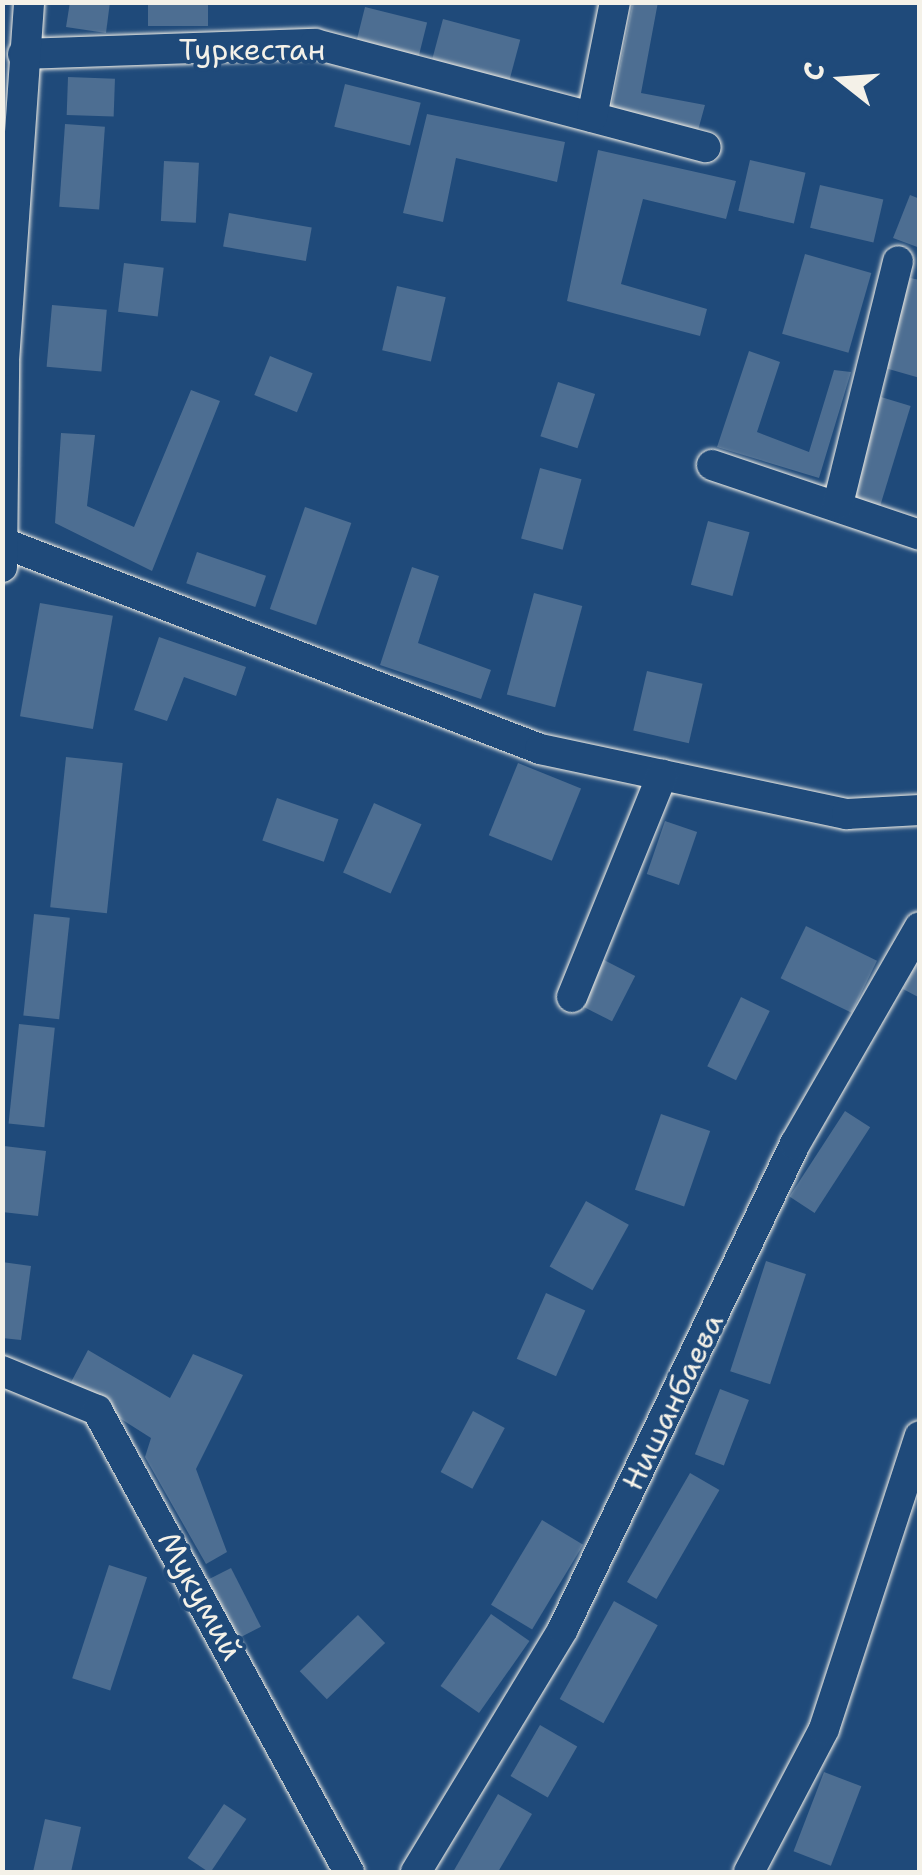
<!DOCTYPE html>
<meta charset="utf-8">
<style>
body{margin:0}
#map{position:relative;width:922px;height:1875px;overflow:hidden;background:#1f4a7a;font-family:"Shantell Sans",sans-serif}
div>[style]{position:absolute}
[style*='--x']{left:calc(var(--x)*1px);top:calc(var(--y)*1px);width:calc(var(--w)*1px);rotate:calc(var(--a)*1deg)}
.building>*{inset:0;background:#4d6e92;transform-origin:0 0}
.roads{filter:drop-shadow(0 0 2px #f4f1e8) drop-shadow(0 0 2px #f4f1e8)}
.minor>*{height:30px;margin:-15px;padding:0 15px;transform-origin:15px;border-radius:15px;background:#1f4a7a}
span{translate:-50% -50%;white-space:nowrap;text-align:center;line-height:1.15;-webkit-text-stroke:8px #1f4a7a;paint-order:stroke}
.street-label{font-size:30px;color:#f4f1e8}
.frame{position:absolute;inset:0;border:5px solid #f4f1e8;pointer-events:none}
.north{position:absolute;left:792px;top:30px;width:100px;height:100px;-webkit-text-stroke:8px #1f4a7a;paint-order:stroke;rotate:287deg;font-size:28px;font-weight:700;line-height:40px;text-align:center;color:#f4f1e8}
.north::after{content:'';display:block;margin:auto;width:35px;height:45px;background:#f4f1e8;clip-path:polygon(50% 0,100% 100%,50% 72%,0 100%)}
</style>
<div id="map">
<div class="building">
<div style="clip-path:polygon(70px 2px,110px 2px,106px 33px,66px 27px)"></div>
<div style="left:148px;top:2px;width:60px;height:24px"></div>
<div style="clip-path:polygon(633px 2px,658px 2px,641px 93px,705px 105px,697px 134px,610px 114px)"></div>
<div style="left:365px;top:7px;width:64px;height:40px;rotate:14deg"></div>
<div style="left:443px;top:19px;width:80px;height:42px;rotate:15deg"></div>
<div style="left:68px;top:77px;width:47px;height:38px;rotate:2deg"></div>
<div style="left:345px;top:84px;width:78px;height:44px;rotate:14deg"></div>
<div style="clip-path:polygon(427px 114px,565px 142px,557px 182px,456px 158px,443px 222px,403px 213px)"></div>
<div style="left:65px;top:124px;width:40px;height:83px;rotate:4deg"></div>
<div style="clip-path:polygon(598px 150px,736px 181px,726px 219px,643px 199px,621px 284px,707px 309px,700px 336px,567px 301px)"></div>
<div style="left:750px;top:160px;width:57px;height:52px;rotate:13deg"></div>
<div style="left:164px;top:161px;width:35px;height:60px;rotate:3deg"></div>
<div style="left:820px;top:185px;width:65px;height:44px;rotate:13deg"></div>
<div style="clip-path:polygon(910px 195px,920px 199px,920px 248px,893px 238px)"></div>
<div style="left:229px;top:213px;width:84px;height:34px;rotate:10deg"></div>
<div style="left:805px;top:254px;width:69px;height:83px;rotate:16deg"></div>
<div style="left:124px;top:263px;width:40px;height:49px;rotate:7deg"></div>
<div style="clip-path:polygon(910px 278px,920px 280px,920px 378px,885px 368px)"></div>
<div style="left:397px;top:286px;width:50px;height:66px;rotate:13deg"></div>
<div style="left:52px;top:305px;width:55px;height:62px;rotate:5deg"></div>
<div style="clip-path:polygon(749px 351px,780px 362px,757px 432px,809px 452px,834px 370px,851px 372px,819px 478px,717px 447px)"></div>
<div style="left:270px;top:356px;width:46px;height:42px;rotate:22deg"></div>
<div style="left:558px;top:382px;width:39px;height:57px;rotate:18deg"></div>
<div style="clip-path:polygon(191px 390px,220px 401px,152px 571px,55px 523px,61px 433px,95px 435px,87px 506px,134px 527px)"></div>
<div style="left:881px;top:397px;width:31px;height:105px;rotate:17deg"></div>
<div style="left:540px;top:468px;width:43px;height:73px;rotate:15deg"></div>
<div style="left:305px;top:507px;width:49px;height:108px;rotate:19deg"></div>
<div style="left:708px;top:521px;width:43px;height:66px;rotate:15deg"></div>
<div style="left:197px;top:552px;width:73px;height:33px;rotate:19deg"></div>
<div style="clip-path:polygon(412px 567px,439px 576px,418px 643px,491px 670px,481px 699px,380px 665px)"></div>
<div style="left:534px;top:593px;width:50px;height:105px;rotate:15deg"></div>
<div style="left:40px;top:603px;width:74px;height:115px;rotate:10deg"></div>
<div style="clip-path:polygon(159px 637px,246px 667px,236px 696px,184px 677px,167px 721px,134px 710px)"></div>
<div style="left:647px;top:671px;width:57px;height:61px;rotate:13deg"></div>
<div style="left:66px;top:757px;width:57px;height:151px;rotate:6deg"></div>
<div style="left:518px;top:763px;width:68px;height:78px;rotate:22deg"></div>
<div style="left:277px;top:798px;width:65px;height:45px;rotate:19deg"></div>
<div style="left:374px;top:803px;width:52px;height:76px;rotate:24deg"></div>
<div style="left:665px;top:821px;width:34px;height:56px;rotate:19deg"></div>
<div style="left:34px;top:914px;width:36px;height:102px;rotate:6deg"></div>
<div style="left:806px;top:926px;width:79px;height:58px;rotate:26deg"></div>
<div style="clip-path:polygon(920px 957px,920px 998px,903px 989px)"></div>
<div style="left:604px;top:960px;width:35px;height:51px;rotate:27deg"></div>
<div style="left:741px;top:997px;width:32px;height:77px;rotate:26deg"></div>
<div style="left:19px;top:1024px;width:36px;height:100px;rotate:6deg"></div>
<div style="left:845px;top:1111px;width:30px;height:102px;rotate:33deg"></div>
<div style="left:661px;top:1114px;width:52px;height:80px;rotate:19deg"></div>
<div style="clip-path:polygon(4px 1146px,46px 1151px,38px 1216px,2px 1212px)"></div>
<div style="left:586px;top:1201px;width:49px;height:75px;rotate:29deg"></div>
<div style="left:766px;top:1261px;width:42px;height:116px;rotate:18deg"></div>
<div style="clip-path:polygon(2px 1262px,31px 1266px,21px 1340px,2px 1338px)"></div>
<div style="left:546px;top:1293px;width:43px;height:72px;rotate:24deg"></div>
<div style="clip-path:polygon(88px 1350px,170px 1398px,193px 1354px,243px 1375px,196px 1469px,227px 1552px,206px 1564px,145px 1457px,151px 1438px,69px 1386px)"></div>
<div style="left:720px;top:1389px;width:31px;height:70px;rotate:21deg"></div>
<div style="left:473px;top:1411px;width:36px;height:69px;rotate:28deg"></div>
<div style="left:690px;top:1473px;width:34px;height:126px;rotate:30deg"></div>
<div style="left:542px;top:1520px;width:48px;height:99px;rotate:31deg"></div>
<div style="left:109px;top:1565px;width:40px;height:119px;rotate:18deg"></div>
<div style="left:231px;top:1568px;width:66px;height:30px;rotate:63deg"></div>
<div style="left:614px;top:1601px;width:50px;height:112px;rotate:29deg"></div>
<div style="left:491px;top:1614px;width:47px;height:88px;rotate:35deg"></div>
<div style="left:358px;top:1615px;width:39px;height:81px;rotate:46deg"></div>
<div style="left:540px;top:1725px;width:43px;height:59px;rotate:30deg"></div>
<div style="left:824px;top:1772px;width:40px;height:85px;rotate:21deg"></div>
<div style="clip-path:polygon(498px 1794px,532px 1814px,498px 1872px,453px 1872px)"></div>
<div style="left:224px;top:1804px;width:27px;height:65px;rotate:34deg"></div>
<div style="clip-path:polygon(45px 1819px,81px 1827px,71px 1872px,33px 1872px)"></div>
</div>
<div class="roads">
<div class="minor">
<div style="--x:23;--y:54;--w:292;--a:-2"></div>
<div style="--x:315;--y:44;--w:404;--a:14.8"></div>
<div style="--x:592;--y:117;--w:117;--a:-78.7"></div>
<div style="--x:712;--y:465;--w:219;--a:18.6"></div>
<div style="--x:838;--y:504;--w:250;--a:-76.1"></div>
<div style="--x:6;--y:544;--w:572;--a:21"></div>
<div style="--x:540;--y:749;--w:314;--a:12"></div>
<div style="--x:847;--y:814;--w:73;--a:-3.1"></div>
<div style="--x:2;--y:567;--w:206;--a:-89.4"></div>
<div style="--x:4;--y:361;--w:360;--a:-86"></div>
<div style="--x:572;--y:997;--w:240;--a:-67.9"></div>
<div style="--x:2;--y:1371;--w:103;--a:22.3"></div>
<div style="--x:97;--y:1410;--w:526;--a:61.39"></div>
<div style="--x:416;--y:1872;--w:284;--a:-58.8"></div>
<div style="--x:563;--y:1629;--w:538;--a:-64.44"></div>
<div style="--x:795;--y:1144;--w:250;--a:-60.1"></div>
<div style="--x:749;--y:1872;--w:161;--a:-62.3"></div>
<div style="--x:824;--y:1729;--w:308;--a:-71.9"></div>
</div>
</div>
<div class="street-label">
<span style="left:252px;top:50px">Туркестан</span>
<span style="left:673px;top:1402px;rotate:-64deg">Нишанбаева</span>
<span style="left:200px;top:1596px;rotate:61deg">Мукумий</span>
</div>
<div class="frame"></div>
<div class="north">С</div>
</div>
